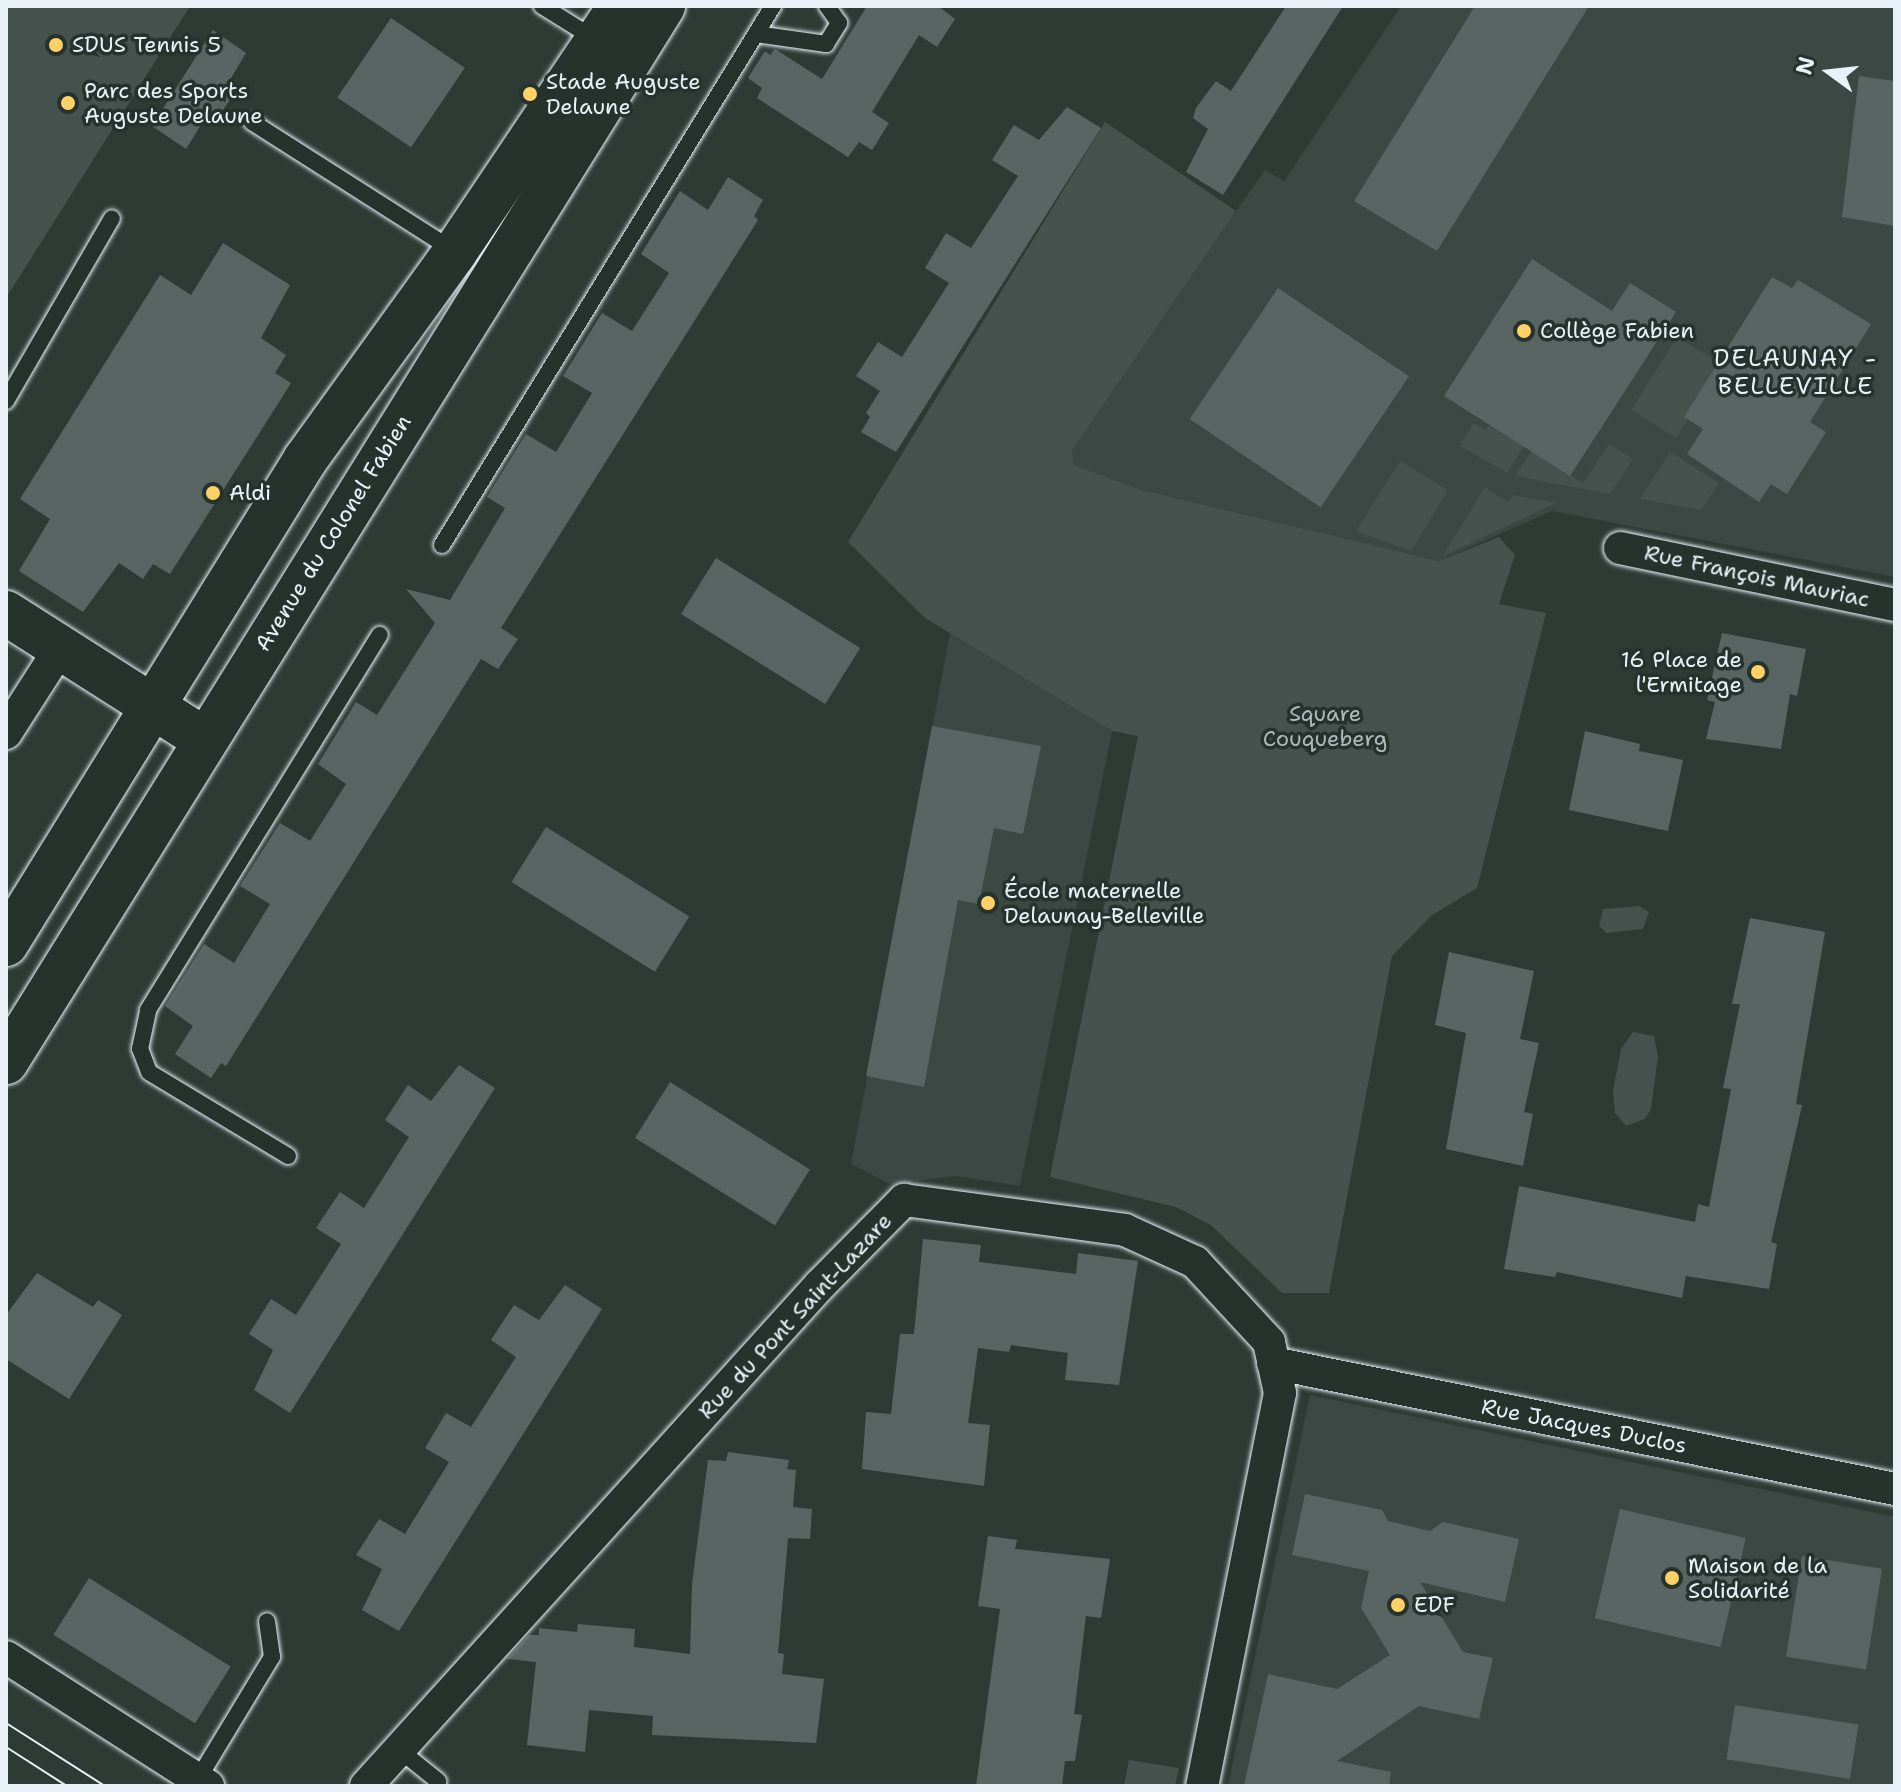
<!DOCTYPE html>
<meta charset="utf-8">
<style>
body{margin:0}
#map{position:relative;width:1901px;height:1792px;overflow:hidden;background:#2e3b35;font-family:"Shantell Sans",sans-serif}
div>[style]{position:absolute}
[style*='--x']{left:calc(var(--x)*1px);top:calc(var(--y)*1px);width:calc(var(--w)*1px);rotate:calc(var(--a)*1deg)}
.built>*{inset:0;background:#3b4843}
.green>*{inset:0;background:#45524e;transform-origin:0 0}
.building>*{inset:0;background:#596563;transform-origin:0 0}
.roads{filter:drop-shadow(0 0 2px #e8f1f8) drop-shadow(0 0 2px #e8f1f8)}
.lane>*{height:16px;margin:-8px;padding:0 8px;transform-origin:8px;border-radius:8px;background:#26332d}
.street>*{height:32px;margin:-16px;padding:0 16px;transform-origin:16px;border-radius:16px;background:#26332d}
.secondary>*{height:44px;margin:-22px;padding:0 22px;transform-origin:22px;border-radius:22px;background:#26332d}
.primary>*{height:44px;margin:-22px;padding:0 22px;transform-origin:22px;border-radius:22px;background:#26332d}
.tram>*{height:2px;margin:-1px;padding:0 1px;transform-origin:1px;border-radius:1px;background:#e8f1f8}
.dots>*{width:22px;height:22px;translate:-50% -50%;box-sizing:border-box;border:4px solid #26332d;border-radius:50%}
span{translate:-50% -50%;white-space:nowrap;text-align:center;line-height:1.15;-webkit-text-stroke:7px #26332d;paint-order:stroke}
.poi-label{font-size:22px;color:#e8f1f8}
.left{translate:0 -50%;text-align:left}
.right{translate:-100% -50%;text-align:right}
.street-label{font-size:22px;color:#e8f1f8}
.park-label{font-size:22px;color:#afb9bc}
.neighbourhood-label{font-size:24px;color:#e8f1f8;letter-spacing:2px}
.frame{position:absolute;inset:0;border:8px solid #e8f1f8;pointer-events:none}
.north{position:absolute;left:1789px;top:32px;width:80px;height:80px;-webkit-text-stroke:6px #26332d;paint-order:stroke;rotate:285deg;font-size:22px;font-weight:700;line-height:32px;text-align:center;color:#e8f1f8}
.north::after{content:'';display:block;margin:auto;width:28px;height:36px;background:#e8f1f8;clip-path:polygon(50% 0,100% 100%,50% 72%,0 100%)}
</style>
<div id="map">
<div class="built">
<div style="clip-path:polygon(1401px 6px,1895px 6px,1895px 577px,1552px 511px,1439px 561px,1142px 490px,1074px 465px,1072px 451px,1236px 211px,1265px 170px,1284px 181px)"></div>
<div style="clip-path:polygon(950px 633px,1112px 731px,1020px 1186px,957px 1176px,890px 1184px,851px 1164px)"></div>
<div style="clip-path:polygon(1310px 1395px,1895px 1517px,1895px 1786px,1228px 1786px)"></div>
</div>
<div class="green">
<div style="clip-path:polygon(6px 6px,190px 6px,6px 298px)"></div>
<div style="clip-path:polygon(1105px 122px,1236px 211px,1072px 451px,1074px 465px,1142px 490px,1439px 561px,1499px 537px,1515px 555px,1499px 604px,1546px 613px,1477px 888px,1432px 915px,1392px 956px,1329px 1293px,1282px 1293px,1211px 1225px,1176px 1207px,1050px 1177px,1138px 736px,1112px 731px,925px 618px,848px 542px)"></div>
<div style="left:1677px;top:337px;width:53px;height:86px;rotate:32deg"></div>
<div style="clip-path:polygon(1474px 423px,1485px 430px,1490px 425px,1524px 446px,1507px 473px,1460px 446px)"></div>
<div style="clip-path:polygon(1609px 444px,1633px 459px,1610px 494px,1515px 476px,1531px 451px,1583px 483px)"></div>
<div style="clip-path:polygon(1670px 452px,1719px 483px,1701px 510px,1640px 499px)"></div>
<div style="clip-path:polygon(1400px 461px,1448px 490px,1411px 551px,1356px 531px)"></div>
<div style="clip-path:polygon(1485px 487px,1508px 502px,1513px 495px,1556px 503px,1443px 556px)"></div>
<div style="clip-path:polygon(1639px 906px,1649px 912px,1643px 929px,1606px 933px,1599px 926px,1603px 909px)"></div>
<div style="clip-path:polygon(1633px 1032px,1654px 1036px,1658px 1056px,1651px 1109px,1645px 1119px,1626px 1126px,1615px 1113px,1613px 1091px,1621px 1049px)"></div>
<div style="clip-path:polygon(1129px 1760px,1179px 1768px,1175px 1786px,1124px 1786px)"></div>
</div>
<div class="building">
<div style="clip-path:polygon(867px 6px,938px 6px,955px 19px,937px 47px,919px 35px,872px 112px,889px 123px,872px 150px,859px 142px,848px 157px,757px 98px,762px 88px,748px 78px,765px 51px,770px 55px,775px 49px,822px 79px)"></div>
<div style="clip-path:polygon(1286px 6px,1343px 6px,1223px 195px,1186px 172px,1208px 129px,1193px 118px,1196px 108px,1216px 81px,1231px 91px)"></div>
<div style="clip-path:polygon(1475px 6px,1589px 6px,1437px 251px,1354px 201px)"></div>
<div style="left:391px;top:18px;width:89px;height:96px;rotate:34deg"></div>
<div style="clip-path:polygon(213px 30px,246px 53px,225px 88px,234px 94px,218px 117px,209px 112px,186px 149px,152px 126px)"></div>
<div style="clip-path:polygon(1859px 76px,1895px 81px,1895px 226px,1842px 217px)"></div>
<div style="clip-path:polygon(1067px 107px,1101px 128px,896px 452px,861px 432px,870px 417px,866px 413px,880px 391px,856px 376px,878px 342px,902px 357px,949px 283px,925px 268px,946px 233px,971px 248px,1018px 176px,992px 160px,1014px 125px,1039px 140px)"></div>
<div style="clip-path:polygon(728px 177px,763px 200px,754px 216px,758px 220px,501px 628px,518px 639px,498px 669px,481px 659px,226px 1066px,221px 1063px,211px 1078px,175px 1054px,193px 1026px,165px 1006px,204px 944px,234px 963px,270px 904px,240px 886px,280px 823px,310px 841px,346px 784px,318px 764px,356px 702px,377px 715px,435px 623px,406px 589px,450px 600px,505px 508px,487px 497px,526px 434px,556px 452px,592px 393px,563px 376px,602px 313px,632px 331px,669px 273px,641px 254px,680px 191px,708px 210px)"></div>
<div style="clip-path:polygon(223px 243px,290px 285px,261px 338px,286px 355px,275px 373px,291px 383px,170px 574px,153px 564px,143px 579px,119px 563px,83px 612px,19px 571px,50px 519px,20px 499px,160px 275px,191px 295px)"></div>
<div style="clip-path:polygon(1532px 259px,1612px 311px,1630px 283px,1676px 312px,1570px 476px,1444px 396px)"></div>
<div style="clip-path:polygon(1772px 277px,1792px 288px,1798px 280px,1871px 324px,1810px 422px,1826px 432px,1787px 494px,1771px 484px,1759px 502px,1687px 454px,1703px 429px,1684px 417px)"></div>
<div style="left:1278px;top:288px;width:158px;height:158px;rotate:34deg"></div>
<div style="left:716px;top:558px;width:170px;height:66px;rotate:32deg"></div>
<div style="clip-path:polygon(1722px 633px,1806px 649px,1797px 696px,1790px 694px,1781px 749px,1706px 739px,1715px 702px,1707px 700px)"></div>
<div style="clip-path:polygon(932px 726px,1041px 746px,1023px 834px,994px 828px,979px 904px,958px 900px,924px 1087px,866px 1076px)"></div>
<div style="clip-path:polygon(1585px 731px,1640px 744px,1639px 751px,1683px 760px,1668px 831px,1569px 810px)"></div>
<div style="left:546px;top:827px;width:169px;height:65px;rotate:32deg"></div>
<div style="clip-path:polygon(1750px 918px,1825px 932px,1796px 1104px,1802px 1105px,1771px 1242px,1777px 1244px,1769px 1289px,1686px 1276px,1682px 1298px,1557px 1272px,1555px 1277px,1504px 1269px,1519px 1186px,1695px 1222px,1698px 1204px,1709px 1207px,1731px 1089px,1723px 1088px,1740px 1004px,1732px 1004px)"></div>
<div style="clip-path:polygon(1449px 952px,1534px 971px,1520px 1039px,1539px 1043px,1524px 1112px,1533px 1114px,1523px 1166px,1446px 1149px,1466px 1033px,1435px 1025px)"></div>
<div style="clip-path:polygon(459px 1065px,495px 1088px,290px 1413px,254px 1390px,273px 1350px,249px 1334px,271px 1299px,296px 1315px,341px 1244px,316px 1228px,340px 1192px,364px 1208px,409px 1137px,385px 1120px,408px 1085px,431px 1101px)"></div>
<div style="left:670px;top:1082px;width:165px;height:66px;rotate:32deg"></div>
<div style="clip-path:polygon(923px 1239px,981px 1245px,979px 1262px,1076px 1274px,1078px 1253px,1138px 1261px,1119px 1385px,1065px 1380px,1068px 1353px,1011px 1345px,1009px 1352px,978px 1348px,968px 1423px,990px 1425px,984px 1486px,862px 1469px,866px 1412px,891px 1414px,900px 1334px,914px 1334px)"></div>
<div style="clip-path:polygon(37px 1273px,93px 1307px,98px 1300px,122px 1315px,69px 1399px,6px 1359px,6px 1315px)"></div>
<div style="clip-path:polygon(565px 1285px,602px 1309px,399px 1631px,362px 1610px,382px 1569px,356px 1555px,379px 1519px,405px 1534px,449px 1462px,425px 1448px,446px 1413px,471px 1427px,516px 1357px,491px 1340px,514px 1305px,539px 1320px)"></div>
<div style="clip-path:polygon(728px 1452px,789px 1460px,787px 1469px,796px 1470px,793px 1507px,812px 1509px,810px 1539px,788px 1538px,778px 1653px,784px 1654px,782px 1674px,824px 1679px,816px 1743px,652px 1735px,653px 1716px,589px 1710px,585px 1752px,527px 1745px,536px 1662px,507px 1659px,529px 1635px,539px 1635px,539px 1628px,577px 1632px,578px 1624px,635px 1629px,634px 1647px,690px 1654px,692px 1584px,708px 1460px,726px 1461px)"></div>
<div style="clip-path:polygon(1305px 1494px,1382px 1510px,1388px 1521px,1430px 1531px,1443px 1522px,1519px 1539px,1505px 1602px,1420px 1582px,1463px 1652px,1493px 1658px,1479px 1719px,1419px 1706px,1337px 1761px,1391px 1772px,1389px 1786px,1244px 1786px,1268px 1674px,1337px 1689px,1390px 1655px,1361px 1608px,1369px 1571px,1292px 1555px)"></div>
<div style="left:1620px;top:1509px;width:129px;height:112px;rotate:13deg"></div>
<div style="clip-path:polygon(988px 1536px,1017px 1540px,1015px 1549px,1110px 1559px,1101px 1618px,1086px 1616px,1074px 1714px,1082px 1715px,1075px 1761px,1065px 1761px,1062px 1786px,976px 1786px,1000px 1609px,978px 1606px)"></div>
<div style="left:1802px;top:1556px;width:81px;height:102px;rotate:9deg"></div>
<div style="left:89px;top:1578px;width:167px;height:67px;rotate:32deg"></div>
<div style="left:1735px;top:1705px;width:125px;height:55px;rotate:9deg"></div>
</div>
<div class="roads">
<div class="lane">
<div style="--x:542;--y:6;--w:62;--a:31.9"></div>
<div style="--x:756;--y:34;--w:71;--a:8.1"></div>
<div style="--x:826;--y:44;--w:25;--a:-58"></div>
<div style="--x:839;--y:23;--w:21;--a:-125"></div>
<div style="--x:252;--y:122;--w:238;--a:32.5"></div>
<div style="--x:6;--y:401;--w:211;--a:-59.9"></div>
<div style="--x:442;--y:545;--w:633;--a:-58.45"></div>
<div style="--x:288;--y:1156;--w:162;--a:-148.9"></div>
<div style="--x:149;--y:1072;--w:25;--a:-111"></div>
<div style="--x:140;--y:1049;--w:40;--a:-78"></div>
<div style="--x:148;--y:1010;--w:441;--a:-58.3"></div>
<div style="--x:397;--y:1748;--w:53;--a:38.8"></div>
<div style="--x:198;--y:1779;--w:143;--a:-58.8"></div>
<div style="--x:272;--y:1657;--w:36;--a:-98"></div>
</div>
<div class="street">
<div style="--x:1620;--y:548;--w:281;--a:11.7"></div>
<div style="--x:6;--y:733;--w:102;--a:-57.4"></div>
<div style="--x:1273;--y:1363;--w:635;--a:11.45"></div>
<div style="--x:6;--y:1657;--w:240;--a:32.6"></div>
<div style="--x:366;--y:1786;--w:676;--a:-47.82"></div>
<div style="--x:820;--y:1285;--w:120;--a:-45.3"></div>
<div style="--x:904;--y:1200;--w:223;--a:7.7"></div>
<div style="--x:1125;--y:1230;--w:77;--a:24.6"></div>
<div style="--x:1195;--y:1262;--w:109;--a:47.2"></div>
<div style="--x:1269;--y:1342;--w:52;--a:77.8"></div>
<div style="--x:1280;--y:1393;--w:401;--a:101.2"></div>
</div>
<div class="secondary">
<div style="--x:6;--y:613;--w:235;--a:32.5"></div>
</div>
<div class="primary">
<div style="--x:6;--y:944;--w:569;--a:-58.29"></div>
<div style="--x:305;--y:460;--w:256;--a:-54.2"></div>
<div style="--x:455;--y:252;--w:296;--a:-56.1"></div>
<div style="--x:6;--y:1062;--w:1244;--a:-58.11"></div>
</div>
</div>
<div class="tram">
<div style="--x:6;--y:1723;--w:117;--a:32.5"></div>
<div style="--x:6;--y:1747;--w:72;--a:32.6"></div>
</div>
<div class="dots">
<div style="left:56px;top:45px;background:#ffd166"></div>
<div style="left:530px;top:94px;background:#ffd166"></div>
<div style="left:68px;top:103px;background:#ffd166"></div>
<div style="left:1524px;top:331px;background:#ffd166"></div>
<div style="left:213px;top:493px;background:#ffd166"></div>
<div style="left:1758px;top:672px;background:#ffd166"></div>
<div style="left:988px;top:903px;background:#ffd166"></div>
<div style="left:1672px;top:1578px;background:#ffd166"></div>
<div style="left:1398px;top:1605px;background:#ffd166"></div>
</div>
<div class="poi-label">
<span class="left" style="left:72px;top:45px">SDUS Tennis 5</span>
<span class="left" style="left:546px;top:94px">Stade Auguste<br>Delaune</span>
<span class="left" style="left:84px;top:103px">Parc des Sports<br>Auguste Delaune</span>
<span class="left" style="left:1540px;top:331px">Collège Fabien</span>
<span class="left" style="left:229px;top:493px">Aldi</span>
<span class="right" style="left:1742px;top:672px">16 Place de<br>l'Ermitage</span>
<span class="left" style="left:1004px;top:903px">École maternelle<br>Delaunay-Belleville</span>
<span class="left" style="left:1688px;top:1578px">Maison de la<br>Solidarité</span>
<span class="left" style="left:1414px;top:1605px">EDF</span>
</div>
<div class="street-label">
<span style="left:333px;top:533px;rotate:-58deg">Avenue du Colonel Fabien</span>
<span style="left:1757px;top:576px;rotate:12deg">Rue François Mauriac</span>
<span style="left:795px;top:1316px;rotate:-47deg">Rue du Pont Saint-Lazare</span>
<span style="left:1584px;top:1426px;rotate:11deg">Rue Jacques Duclos</span>
</div>
<div class="park-label">
<span style="left:1325px;top:726px">Square<br>Couqueberg</span>
</div>
<div class="neighbourhood-label">
<span style="left:1796px;top:373px">DELAUNAY -<br>BELLEVILLE</span>
</div>
<div class="frame"></div>
<div class="north">N</div>
</div>
